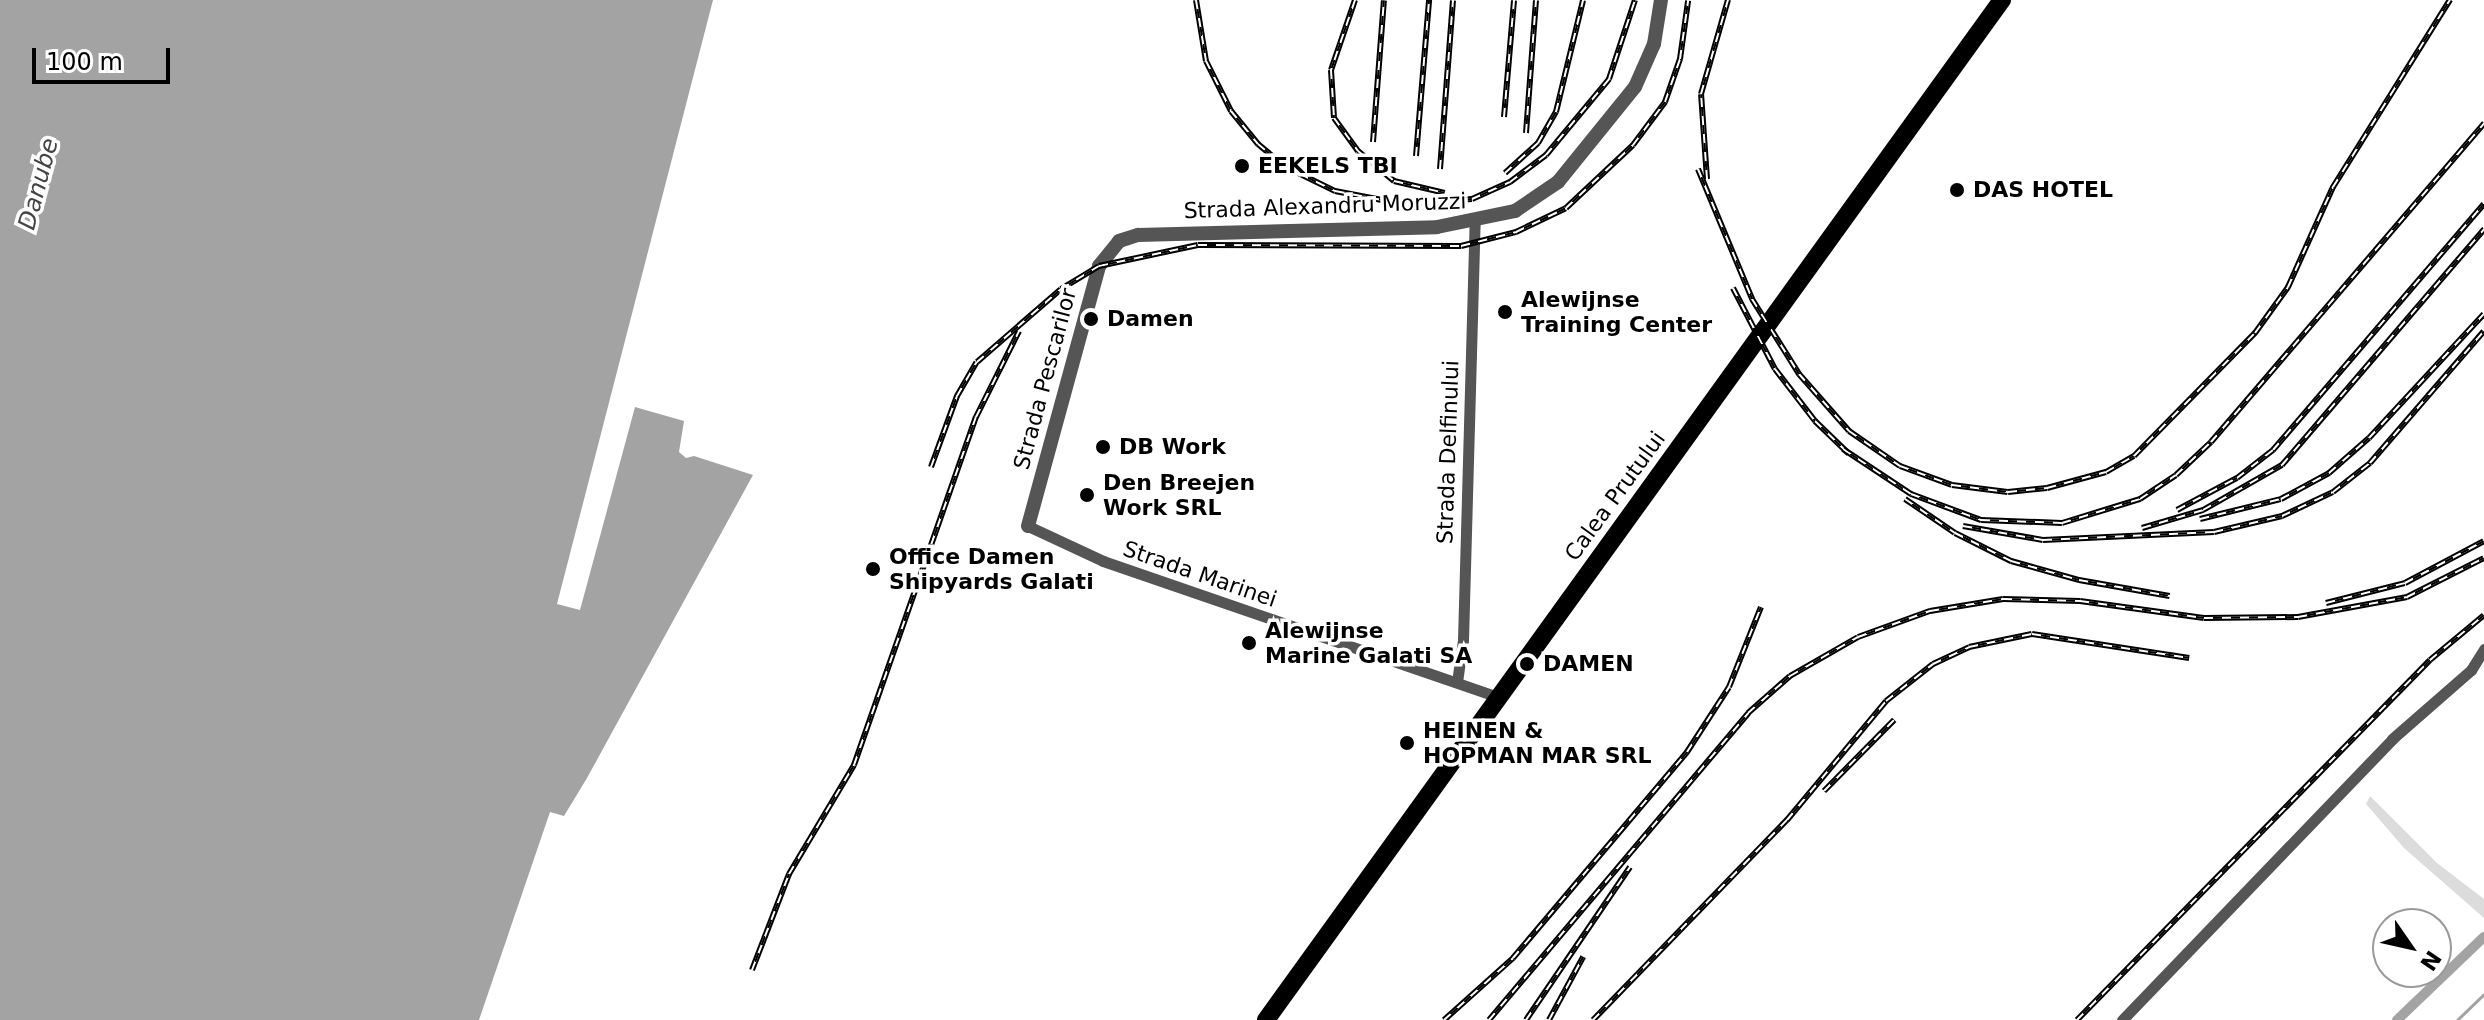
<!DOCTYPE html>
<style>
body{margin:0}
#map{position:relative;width:2484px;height:1020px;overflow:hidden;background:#fff;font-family:"DejaVu Sans",sans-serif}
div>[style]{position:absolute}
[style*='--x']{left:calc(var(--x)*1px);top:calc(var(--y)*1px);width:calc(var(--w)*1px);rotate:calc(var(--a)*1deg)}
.green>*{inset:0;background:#dcdcdc}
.water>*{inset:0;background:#a3a3a3}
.stream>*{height:3px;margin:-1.5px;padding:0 1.5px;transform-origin:1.5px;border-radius:1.5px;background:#a3a3a3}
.canal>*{height:10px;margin:-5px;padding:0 5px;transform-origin:5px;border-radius:5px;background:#a3a3a3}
.minor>*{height:11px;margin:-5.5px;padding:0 5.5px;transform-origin:5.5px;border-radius:5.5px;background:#555}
.tertiary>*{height:14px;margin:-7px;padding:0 7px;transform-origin:7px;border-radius:7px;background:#555}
.trunk>*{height:18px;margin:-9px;padding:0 9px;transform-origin:9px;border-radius:9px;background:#000}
.rail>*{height:6px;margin-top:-3px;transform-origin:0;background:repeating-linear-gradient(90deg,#fff 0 9px,#000 0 18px);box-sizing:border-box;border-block:2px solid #000}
.dots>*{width:22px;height:22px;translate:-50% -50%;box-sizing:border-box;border:4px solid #fff;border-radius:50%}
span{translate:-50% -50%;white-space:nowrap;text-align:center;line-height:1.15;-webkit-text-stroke:7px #fff;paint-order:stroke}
.poi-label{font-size:22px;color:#000;font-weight:700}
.left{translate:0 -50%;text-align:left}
.street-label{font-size:22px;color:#000}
.water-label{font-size:24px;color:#444;font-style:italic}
.north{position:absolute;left:2372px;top:908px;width:80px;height:80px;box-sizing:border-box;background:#fff;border:2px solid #999;border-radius:50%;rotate:124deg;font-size:22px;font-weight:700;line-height:32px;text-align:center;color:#000}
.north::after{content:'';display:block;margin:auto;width:28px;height:36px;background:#000;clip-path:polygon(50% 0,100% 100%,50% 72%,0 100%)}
.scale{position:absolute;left:32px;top:48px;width:138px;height:36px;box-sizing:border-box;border:4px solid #000;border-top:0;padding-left:10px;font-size:24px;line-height:28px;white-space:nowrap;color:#000;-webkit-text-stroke:6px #fff;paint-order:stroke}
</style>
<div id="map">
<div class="green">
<div style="clip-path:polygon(2370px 796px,2437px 863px,2484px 899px,2484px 918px,2404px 848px,2366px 804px)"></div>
</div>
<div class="water">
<div style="clip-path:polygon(0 0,713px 0,557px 604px,580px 610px,635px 407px,684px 421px,679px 452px,686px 458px,694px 456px,753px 475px,587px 778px,564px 816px,550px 812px,479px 1020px,0 1020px)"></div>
</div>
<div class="stream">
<div style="--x:2457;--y:1020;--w:37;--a:-44"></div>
</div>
<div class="canal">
<div style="--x:2397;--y:1020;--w:120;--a:-43.7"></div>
</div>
<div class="minor">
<div style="--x:1028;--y:526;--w:83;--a:25"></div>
<div style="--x:1103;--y:561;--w:419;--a:19"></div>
<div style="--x:1457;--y:682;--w:42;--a:-81.9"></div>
<div style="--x:1463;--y:640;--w:417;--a:-88.4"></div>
<div style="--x:2122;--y:1020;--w:390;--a:-46.1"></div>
<div style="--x:2392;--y:739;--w:105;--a:-41.1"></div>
<div style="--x:2471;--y:670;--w:25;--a:-58"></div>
</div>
<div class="tertiary">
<div style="--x:1028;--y:526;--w:270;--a:-74.7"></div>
<div style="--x:1099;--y:266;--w:32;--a:-51"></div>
<div style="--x:1119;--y:241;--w:20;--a:-18"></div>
<div style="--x:1138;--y:235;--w:299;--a:-1.5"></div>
<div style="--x:1437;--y:227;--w:80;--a:-11.6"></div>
<div style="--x:1515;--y:211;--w:52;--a:-34"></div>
<div style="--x:1558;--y:182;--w:122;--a:-51"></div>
<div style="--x:1635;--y:87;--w:47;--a:-66.2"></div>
<div style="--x:1654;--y:44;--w:45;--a:-81"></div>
</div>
<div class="trunk">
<div style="--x:1266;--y:1020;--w:1258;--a:-54.19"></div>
</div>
<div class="rail">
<div style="--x:1196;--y:0;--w:62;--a:80.7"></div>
<div style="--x:1206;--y:61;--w:56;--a:63.4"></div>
<div style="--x:1231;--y:111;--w:43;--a:50.7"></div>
<div style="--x:1258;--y:144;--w:34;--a:40"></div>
<div style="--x:1284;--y:166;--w:57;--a:26.1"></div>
<div style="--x:1335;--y:191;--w:69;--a:10.8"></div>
<div style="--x:1403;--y:204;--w:69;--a:-4.1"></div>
<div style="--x:1472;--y:199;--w:42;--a:-24.1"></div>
<div style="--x:1510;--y:182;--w:45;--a:-36.9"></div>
<div style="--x:1546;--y:155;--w:99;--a:-50.3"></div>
<div style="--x:1609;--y:79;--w:83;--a:-71.8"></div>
<div style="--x:1355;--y:0;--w:74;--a:108.9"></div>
<div style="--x:1331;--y:70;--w:48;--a:86.4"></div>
<div style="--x:1334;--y:118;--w:41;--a:54"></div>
<div style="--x:1358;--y:151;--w:47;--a:39.8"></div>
<div style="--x:1394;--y:181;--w:52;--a:13.2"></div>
<div style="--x:1504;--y:117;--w:117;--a:-85.1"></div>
<div style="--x:1526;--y:133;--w:133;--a:-85.7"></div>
<div style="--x:1373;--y:142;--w:142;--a:-85.6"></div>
<div style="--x:1416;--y:156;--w:157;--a:-85.2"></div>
<div style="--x:1440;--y:169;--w:169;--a:-85.6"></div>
<div style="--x:1698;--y:169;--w:141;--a:67.4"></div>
<div style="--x:1752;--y:299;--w:89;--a:57.9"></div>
<div style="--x:1799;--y:374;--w:76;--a:48.7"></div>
<div style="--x:1849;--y:431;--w:62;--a:34.5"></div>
<div style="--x:1900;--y:466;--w:55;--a:20.1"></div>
<div style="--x:1952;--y:485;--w:56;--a:7.1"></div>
<div style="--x:2008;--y:492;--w:39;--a:-6"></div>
<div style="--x:2047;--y:488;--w:61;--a:-15.2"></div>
<div style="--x:2106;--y:472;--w:32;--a:-30"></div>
<div style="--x:2134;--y:456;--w:173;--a:-45.5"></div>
<div style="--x:2255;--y:333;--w:57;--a:-54.3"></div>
<div style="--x:2288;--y:287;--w:110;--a:-65.8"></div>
<div style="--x:2333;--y:187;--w:221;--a:-58"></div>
<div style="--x:1505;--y:173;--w:45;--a:-42.3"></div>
<div style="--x:1538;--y:143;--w:36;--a:-60"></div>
<div style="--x:1556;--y:112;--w:115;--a:-76.4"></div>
<div style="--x:1707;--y:179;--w:85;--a:-94"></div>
<div style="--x:1701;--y:94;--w:98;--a:-74"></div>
<div style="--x:1733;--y:288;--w:91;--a:62.6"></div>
<div style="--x:1775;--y:369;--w:66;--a:52.4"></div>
<div style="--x:1815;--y:421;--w:47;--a:44.1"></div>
<div style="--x:1843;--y:449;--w:82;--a:33.5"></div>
<div style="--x:1911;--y:494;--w:75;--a:20.4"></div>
<div style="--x:1981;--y:520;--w:81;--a:2.1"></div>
<div style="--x:2062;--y:523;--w:82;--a:-17.1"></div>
<div style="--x:2140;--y:499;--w:43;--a:-33.7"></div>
<div style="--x:2176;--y:475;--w:48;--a:-43.3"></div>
<div style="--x:2211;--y:442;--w:420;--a:-49.4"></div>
<div style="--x:931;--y:467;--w:76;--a:-69.9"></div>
<div style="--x:957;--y:396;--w:39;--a:-60"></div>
<div style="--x:977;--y:362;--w:111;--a:-41"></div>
<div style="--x:1061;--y:289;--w:44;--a:-31.2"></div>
<div style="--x:1099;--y:266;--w:101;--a:-12"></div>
<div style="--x:1198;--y:245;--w:263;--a:0.2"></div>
<div style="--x:1461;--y:246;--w:57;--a:-14.3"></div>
<div style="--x:1516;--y:232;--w:55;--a:-25.6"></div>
<div style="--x:1566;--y:208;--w:92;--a:-43.2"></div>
<div style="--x:1633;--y:145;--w:54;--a:-53.3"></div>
<div style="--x:1665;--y:102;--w:46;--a:-70.8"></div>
<div style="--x:1680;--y:59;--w:59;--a:-82.1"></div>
<div style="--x:1905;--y:499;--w:60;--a:34.2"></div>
<div style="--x:1955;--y:533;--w:63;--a:26.6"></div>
<div style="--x:2011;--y:561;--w:71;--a:15.6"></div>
<div style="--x:2079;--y:580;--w:92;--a:10"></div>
<div style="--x:2177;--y:510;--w:68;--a:-28.1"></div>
<div style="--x:2237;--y:478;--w:46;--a:-37.9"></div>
<div style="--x:2273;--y:450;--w:324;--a:-49.4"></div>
<div style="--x:2200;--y:519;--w:83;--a:-13.9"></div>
<div style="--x:2281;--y:499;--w:55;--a:-28.4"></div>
<div style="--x:2329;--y:473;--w:53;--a:-41.2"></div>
<div style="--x:2369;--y:438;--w:169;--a:-47.2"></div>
<div style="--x:1963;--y:526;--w:81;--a:9.9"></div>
<div style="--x:2043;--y:540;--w:171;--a:-2.7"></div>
<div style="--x:2214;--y:532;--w:70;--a:-13.2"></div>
<div style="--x:2282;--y:516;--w:56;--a:-25.2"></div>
<div style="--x:2333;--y:492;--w:47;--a:-38.1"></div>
<div style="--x:2370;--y:463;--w:174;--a:-49.2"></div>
<div style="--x:2142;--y:528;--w:64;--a:-16.4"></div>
<div style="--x:2203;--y:510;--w:91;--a:-29.7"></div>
<div style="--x:2282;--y:465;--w:311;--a:-49.4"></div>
<div style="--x:2326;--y:603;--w:81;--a:-14.2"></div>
<div style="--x:2405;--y:583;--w:89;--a:-28"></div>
<div style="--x:1824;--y:791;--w:100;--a:-45.4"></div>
<div style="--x:752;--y:970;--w:103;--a:-68.9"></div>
<div style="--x:789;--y:874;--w:127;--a:-59.2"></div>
<div style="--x:854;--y:765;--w:369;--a:-70.7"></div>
<div style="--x:976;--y:417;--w:96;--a:-63.4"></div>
<div style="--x:1444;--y:1020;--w:93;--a:-41.9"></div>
<div style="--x:1513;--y:958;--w:270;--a:-49.8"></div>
<div style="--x:1687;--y:752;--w:77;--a:-57.1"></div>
<div style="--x:1729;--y:687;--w:86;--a:-68.2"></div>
<div style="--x:1489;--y:1020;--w:402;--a:-49.8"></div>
<div style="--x:1748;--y:713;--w:56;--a:-41.4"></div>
<div style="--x:1790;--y:676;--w:78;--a:-29.8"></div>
<div style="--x:1858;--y:637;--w:77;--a:-19.9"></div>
<div style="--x:1930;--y:611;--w:74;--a:-9.3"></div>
<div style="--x:2003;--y:599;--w:77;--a:1.5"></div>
<div style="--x:2080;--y:601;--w:125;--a:7.8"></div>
<div style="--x:2204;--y:618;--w:94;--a:-0.6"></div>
<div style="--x:2298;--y:617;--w:111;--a:-10.4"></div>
<div style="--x:2407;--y:597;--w:86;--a:-26.9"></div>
<div style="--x:1526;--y:1020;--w:185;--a:-55.8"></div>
<div style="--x:1549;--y:1020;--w:72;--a:-61.6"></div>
<div style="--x:1593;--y:1020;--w:279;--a:-45.9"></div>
<div style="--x:1787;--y:820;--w:155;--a:-50.2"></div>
<div style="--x:1886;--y:701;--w:60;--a:-38.2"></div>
<div style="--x:1933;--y:664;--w:40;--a:-25"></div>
<div style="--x:1969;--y:647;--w:64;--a:-11.7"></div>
<div style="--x:2032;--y:634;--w:159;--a:8.7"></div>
<div style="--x:2077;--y:1020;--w:504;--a:-45.56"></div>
<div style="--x:2430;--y:660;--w:70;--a:-39.8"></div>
</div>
<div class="dots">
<div style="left:1242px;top:166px;background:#000"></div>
<div style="left:1957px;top:190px;background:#000"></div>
<div style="left:1505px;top:312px;background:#000"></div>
<div style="left:1091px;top:319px;background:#000"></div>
<div style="left:1103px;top:447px;background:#000"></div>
<div style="left:1087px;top:495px;background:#000"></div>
<div style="left:873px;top:569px;background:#000"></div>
<div style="left:1249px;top:643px;background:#000"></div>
<div style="left:1527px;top:664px;background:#000"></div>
<div style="left:1407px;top:743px;background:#000"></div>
</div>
<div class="poi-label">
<span class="left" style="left:1258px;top:166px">EEKELS TBI</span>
<span class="left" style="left:1973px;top:190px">DAS HOTEL</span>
<span class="left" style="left:1521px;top:312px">Alewijnse<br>Training Center</span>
<span class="left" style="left:1107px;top:319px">Damen</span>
<span class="left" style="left:1119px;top:447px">DB Work</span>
<span class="left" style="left:1103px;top:495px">Den Breejen<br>Work SRL</span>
<span class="left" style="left:889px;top:569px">Office Damen<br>Shipyards Galati</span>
<span class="left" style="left:1265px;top:643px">Alewijnse<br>Marine Galati SA</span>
<span class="left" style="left:1543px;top:664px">DAMEN</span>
<span class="left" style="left:1423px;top:743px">HEINEN &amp;<br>HOPMAN MAR SRL</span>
</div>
<div class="street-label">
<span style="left:1325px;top:206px;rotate:-2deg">Strada Alexandru Moruzzi</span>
<span style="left:1045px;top:379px;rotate:-75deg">Strada Pescarilor</span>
<span style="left:1448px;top:452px;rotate:-88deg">Strada Delfinului</span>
<span style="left:1615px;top:496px;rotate:-54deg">Calea Prutului</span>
<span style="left:1200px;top:574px;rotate:19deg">Strada Marinei</span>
</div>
<div class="water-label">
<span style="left:39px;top:184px;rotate:-75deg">Danube</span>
</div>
<div class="north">N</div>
<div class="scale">100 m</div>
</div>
